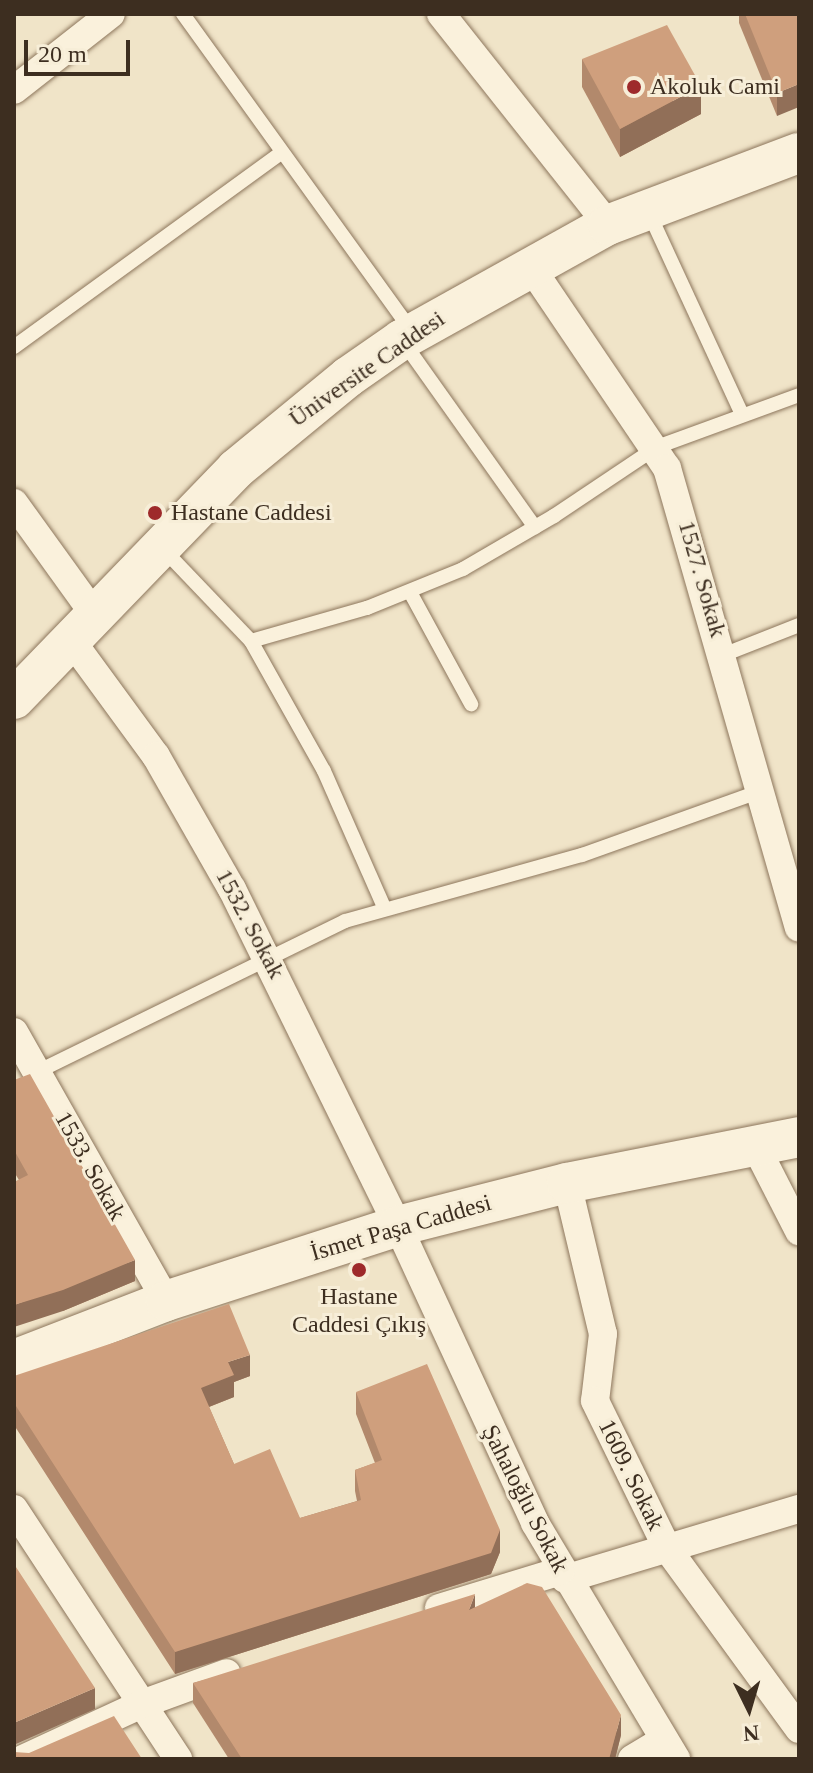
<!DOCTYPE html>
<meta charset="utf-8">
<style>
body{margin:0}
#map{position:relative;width:813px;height:1773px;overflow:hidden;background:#f0e4c8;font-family:Georgia,serif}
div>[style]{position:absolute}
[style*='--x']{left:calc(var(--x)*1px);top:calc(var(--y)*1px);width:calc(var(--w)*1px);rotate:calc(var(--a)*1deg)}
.roads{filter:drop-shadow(0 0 2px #8d765c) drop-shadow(0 0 2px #8d765c)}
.lane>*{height:14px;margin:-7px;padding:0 7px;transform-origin:7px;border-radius:7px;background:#faf1dc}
.street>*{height:28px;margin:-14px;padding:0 14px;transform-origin:14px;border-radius:14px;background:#faf1dc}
.secondary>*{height:40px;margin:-20px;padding:0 20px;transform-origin:20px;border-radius:20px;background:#faf1dc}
.wall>*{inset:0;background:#b2896c}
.shaded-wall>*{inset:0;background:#916f58}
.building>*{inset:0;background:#cf9f7d}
.dots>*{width:22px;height:22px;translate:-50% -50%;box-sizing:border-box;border:4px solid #f7eed8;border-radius:50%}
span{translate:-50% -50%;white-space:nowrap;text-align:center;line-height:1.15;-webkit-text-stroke:6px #f7eed8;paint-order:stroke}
.poi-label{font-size:24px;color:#3d2e20}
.left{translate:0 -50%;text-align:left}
.street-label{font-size:24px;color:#3d2e20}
.frame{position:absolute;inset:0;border:16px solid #3d2e20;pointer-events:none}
.north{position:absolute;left:709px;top:1669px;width:80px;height:80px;-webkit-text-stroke:6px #f7eed8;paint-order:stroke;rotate:175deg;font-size:22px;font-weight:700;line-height:32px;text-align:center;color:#3d2e20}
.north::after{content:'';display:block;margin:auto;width:28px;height:36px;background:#3d2e20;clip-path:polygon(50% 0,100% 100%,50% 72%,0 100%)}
.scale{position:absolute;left:24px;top:40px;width:106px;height:36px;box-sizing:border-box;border:4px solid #3d2e20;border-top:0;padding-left:10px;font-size:24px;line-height:28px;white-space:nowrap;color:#3d2e20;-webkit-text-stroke:6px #f7eed8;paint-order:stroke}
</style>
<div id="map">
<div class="roads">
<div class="lane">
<div style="--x:183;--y:14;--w:391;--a:54.2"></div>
<div style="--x:649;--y:213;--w:221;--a:65.2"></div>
<div style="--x:404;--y:343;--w:226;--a:54.6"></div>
<div style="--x:14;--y:347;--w:331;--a:-36"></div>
<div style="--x:164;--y:550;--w:126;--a:46.3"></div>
<div style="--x:251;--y:641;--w:149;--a:60.7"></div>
<div style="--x:324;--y:771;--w:149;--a:66.2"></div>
<div style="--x:410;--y:592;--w:128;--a:61.4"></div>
<div style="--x:251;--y:641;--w:121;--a:-15.9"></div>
<div style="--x:367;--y:608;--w:104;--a:-22.1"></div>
<div style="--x:463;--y:569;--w:105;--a:-30.2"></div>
<div style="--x:554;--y:516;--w:124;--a:-33.8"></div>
<div style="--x:657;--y:447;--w:151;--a:-20.1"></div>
<div style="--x:723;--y:655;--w:82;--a:-21.5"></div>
<div style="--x:37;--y:1072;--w:343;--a:-26.1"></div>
<div style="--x:345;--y:921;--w:246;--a:-15.6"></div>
<div style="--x:582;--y:855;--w:190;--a:-19.7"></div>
</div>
<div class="street">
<div style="--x:441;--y:14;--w:269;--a:51.6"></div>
<div style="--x:14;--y:90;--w:123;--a:-38.1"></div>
<div style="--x:530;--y:266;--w:244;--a:55.9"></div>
<div style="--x:667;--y:468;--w:478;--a:74"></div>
<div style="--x:14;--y:503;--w:137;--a:54.2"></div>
<div style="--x:71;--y:640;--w:144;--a:53.8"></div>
<div style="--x:156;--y:756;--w:153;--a:60.3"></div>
<div style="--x:232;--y:889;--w:376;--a:63.8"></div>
<div style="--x:398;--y:1226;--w:327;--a:65.2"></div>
<div style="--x:535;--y:1523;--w:275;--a:59.1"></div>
<div style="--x:14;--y:1032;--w:309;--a:60.5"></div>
<div style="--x:755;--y:1145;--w:97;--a:62.9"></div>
<div style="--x:567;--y:1183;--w:155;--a:76.6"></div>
<div style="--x:603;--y:1334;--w:67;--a:96.8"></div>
<div style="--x:595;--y:1401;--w:164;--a:63.9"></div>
<div style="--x:667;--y:1548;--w:224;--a:53.9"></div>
<div style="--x:14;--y:1509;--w:299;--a:56.7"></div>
<div style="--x:565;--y:1579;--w:244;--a:-16.7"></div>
<div style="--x:439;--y:1608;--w:127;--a:-16.9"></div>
<div style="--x:23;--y:1759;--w:131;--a:-24.8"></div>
<div style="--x:142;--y:1704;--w:90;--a:-20"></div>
<div style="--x:632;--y:1759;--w:37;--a:-31"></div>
</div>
<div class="secondary">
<div style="--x:14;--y:699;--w:320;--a:-46"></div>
<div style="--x:236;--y:469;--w:145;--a:-39.4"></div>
<div style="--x:348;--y:377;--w:65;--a:-34.9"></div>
<div style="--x:401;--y:340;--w:237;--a:-29.1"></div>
<div style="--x:608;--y:225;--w:204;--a:-20.7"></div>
<div style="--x:14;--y:1360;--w:163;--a:-21.2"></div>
<div style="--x:166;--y:1301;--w:244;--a:-17.9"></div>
<div style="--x:398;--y:1226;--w:174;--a:-14.3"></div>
<div style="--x:567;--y:1183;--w:237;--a:-11.2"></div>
</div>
</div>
<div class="wall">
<div style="clip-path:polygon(739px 14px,799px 14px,777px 116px,739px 23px)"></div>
<div style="clip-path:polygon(582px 59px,701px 114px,620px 157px,582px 87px)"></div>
<div style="clip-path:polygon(14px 1080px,135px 1281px,63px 1311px,19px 1180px,14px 1172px)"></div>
<div style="clip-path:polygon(14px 1376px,250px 1376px,234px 1382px,234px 1397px,209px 1407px,234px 1464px,300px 1518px,357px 1501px,355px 1491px,355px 1470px,375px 1463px,356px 1414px,356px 1392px,500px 1552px,491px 1574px,175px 1674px,14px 1425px)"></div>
<div style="clip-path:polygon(475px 1607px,621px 1735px,615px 1759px,229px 1759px,193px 1703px,193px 1683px)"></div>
</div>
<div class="shaded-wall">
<div style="clip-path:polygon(799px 84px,799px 107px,777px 116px,777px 93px)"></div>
<div style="clip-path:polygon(701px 86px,701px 114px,620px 157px,620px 129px)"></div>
<div style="clip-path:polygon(135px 1260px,135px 1281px,63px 1311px,14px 1327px,14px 1305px)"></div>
<div style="clip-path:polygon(250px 1355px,250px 1376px,234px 1382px,234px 1397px,201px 1410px,201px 1388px,228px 1362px)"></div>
<div style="clip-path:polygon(500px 1530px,500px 1552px,491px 1574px,175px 1674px,175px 1652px)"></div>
<div style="clip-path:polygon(475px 1594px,475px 1615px,469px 1610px)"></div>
<div style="clip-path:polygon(95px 1688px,95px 1709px,16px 1744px,14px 1746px,14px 1724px,16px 1722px)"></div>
<div style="clip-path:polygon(621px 1715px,621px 1735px,615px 1759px,609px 1759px)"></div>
</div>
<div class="building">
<div style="clip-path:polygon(745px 14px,799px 14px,799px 84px,777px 93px)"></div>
<div style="clip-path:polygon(667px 25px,701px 86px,620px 129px,582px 59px)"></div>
<div style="clip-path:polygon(30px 1074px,135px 1260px,63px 1290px,14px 1305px,14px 1182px,28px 1175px,14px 1150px,14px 1080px)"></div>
<div style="clip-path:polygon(229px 1304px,250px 1355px,228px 1362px,234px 1375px,201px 1388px,234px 1464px,270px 1449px,300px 1518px,361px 1500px,355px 1470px,382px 1460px,356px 1392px,427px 1364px,500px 1530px,491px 1553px,175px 1652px,14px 1403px,14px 1376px)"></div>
<div style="clip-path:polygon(14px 1564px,95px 1688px,16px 1722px,14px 1724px)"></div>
<div style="clip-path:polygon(527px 1583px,542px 1587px,621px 1715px,609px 1759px,242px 1759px,193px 1683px,475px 1594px,469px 1610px)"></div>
<div style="clip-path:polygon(114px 1716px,142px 1759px,14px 1759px,14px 1752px,29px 1753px)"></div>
</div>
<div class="dots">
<div style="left:634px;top:87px;background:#9e2a2b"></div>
<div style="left:155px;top:513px;background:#9e2a2b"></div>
<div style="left:359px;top:1270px;background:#9e2a2b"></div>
</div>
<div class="poi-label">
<span class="left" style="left:650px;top:87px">Akoluk Cami</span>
<span class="left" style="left:171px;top:513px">Hastane Caddesi</span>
<span style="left:359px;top:1311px">Hastane<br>Caddesi Çıkış</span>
</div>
<div class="street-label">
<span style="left:367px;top:369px;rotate:-35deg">Üniversite Caddesi</span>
<span style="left:702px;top:579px;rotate:74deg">1527. Sokak</span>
<span style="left:250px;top:924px;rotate:62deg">1532. Sokak</span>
<span style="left:90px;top:1166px;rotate:61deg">1533. Sokak</span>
<span style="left:401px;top:1228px;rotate:-16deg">İsmet Paşa Caddesi</span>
<span style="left:631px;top:1475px;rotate:64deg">1609. Sokak</span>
<span style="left:525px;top:1499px;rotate:63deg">Şahaloğlu Sokak</span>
</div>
<div class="frame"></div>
<div class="north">N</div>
<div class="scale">20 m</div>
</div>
